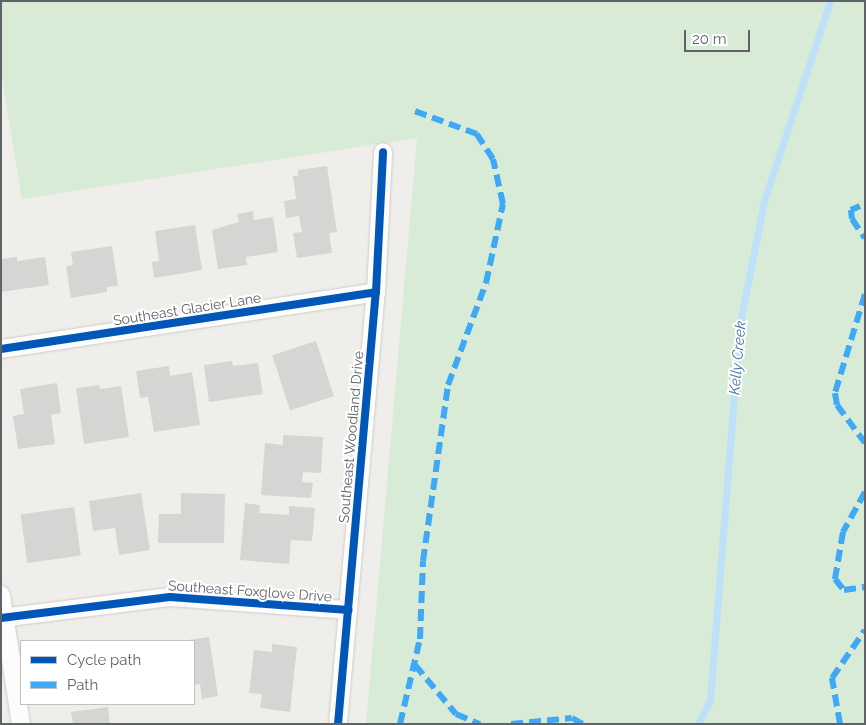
<!DOCTYPE html>
<style>
body{margin:0}
#map{position:relative;width:866px;height:725px;overflow:hidden;background:#efeeea;font-family:Raleway,sans-serif}
div>[style]{position:absolute}
[style*='--x']{left:calc(var(--x)*1px);top:calc(var(--y)*1px);width:calc(var(--w)*1px);rotate:calc(var(--a)*1deg)}
.green>*{inset:0;background:#d8ebd6}
.stream>*{height:7px;margin:-3.5px;padding:0 3.5px;transform-origin:3.5px;border-radius:3.5px;background:#bfe0f9}
.building>*{inset:0;background:#d6d5d3;transform-origin:0 0}
.roads{filter:drop-shadow(0 0 1px #cbcccc) drop-shadow(0 0 1px #cbcccc)}
.street>*{height:18px;margin:-9px;padding:0 9px;transform-origin:9px;border-radius:9px;background:#fdfcfc}
.quiet>*{height:6px;margin-top:-3px;transform-origin:0;background:repeating-linear-gradient(90deg,#3fa9f5 0 12px,transparent 0 18px)}
.cycleway>*{height:8px;margin:-4px;padding:0 4px;transform-origin:4px;border-radius:4px;background:#0057b8}
span{translate:-50% -50%;white-space:nowrap;text-align:center;line-height:1.15;-webkit-text-stroke:4px #fff;paint-order:stroke}
.street-label{font-size:14px;color:#5f6368}
.water-label{font-size:15px;color:#4174aa;font-style:italic}
.frame{position:absolute;inset:0;border:2px solid #5f6368;pointer-events:none}
.legend{position:absolute;left:20px;top:640px;width:175px;height:65px;box-sizing:border-box;background:#fff;border:1px solid #bfc1c3;margin:0;padding:6px 9px;list-style:none;font-size:15px;color:#5f6368}
.legend li{display:flex;align-items:center;gap:10px;height:25px}
.legend b{width:25px;border:1px solid #bfc1c3}
.scale{position:absolute;left:684px;top:30px;width:66px;height:22px;box-sizing:border-box;border:2px solid #5f6368;border-top:0;padding-left:6px;font-size:15px;line-height:18px;white-space:nowrap;color:#5f6368;-webkit-text-stroke:4px #fff;paint-order:stroke}
</style>
<div id="map">
<div class="green">
<div style="clip-path:polygon(1px 1px,865px 1px,865px 724px,366px 724px,417px 138px,22px 199px,1px 72px)"></div>
</div>
<div class="stream">
<div style="--x:698;--y:724;--w:27;--a:-63"></div>
<div style="--x:710;--y:700;--w:378;--a:-85.5"></div>
<div style="--x:740;--y:323;--w:124;--a:-78.9"></div>
<div style="--x:764;--y:201;--w:211;--a:-71.7"></div>
</div>
<div class="building">
<div style="clip-path:polygon(327px 166px,337px 232px,329px 233px,332px 253px,297px 258px,293px 233px,302px 232px,299px 216px,286px 218px,284px 201px,296px 199px,293px 176px,298px 176px,298px 170px)"></div>
<div style="clip-path:polygon(253px 211px,254px 220px,273px 217px,278px 252px,246px 257px,247px 265px,218px 269px,212px 230px,239px 222px,237px 214px)"></div>
<div style="clip-path:polygon(195px 225px,202px 270px,154px 278px,152px 262px,159px 261px,155px 231px)"></div>
<div style="clip-path:polygon(112px 246px,118px 286px,107px 287px,107px 292px,71px 298px,66px 266px,73px 265px,71px 252px)"></div>
<div style="clip-path:polygon(17px 257px,17px 261px,45px 257px,49px 285px,1px 292px,1px 259px)"></div>
<div style="left:316px;top:341px;width:58px;height:46px;rotate:72deg"></div>
<div style="clip-path:polygon(232px 361px,233px 366px,258px 363px,263px 394px,209px 402px,204px 365px)"></div>
<div style="clip-path:polygon(169px 366px,170px 376px,192px 372px,200px 425px,154px 432px,148px 397px,140px 398px,136px 371px)"></div>
<div style="clip-path:polygon(57px 383px,61px 413px,51px 415px,55px 444px,18px 449px,13px 416px,24px 414px,20px 389px)"></div>
<div style="clip-path:polygon(99px 385px,100px 389px,121px 386px,129px 437px,84px 444px,76px 388px)"></div>
<div style="clip-path:polygon(283px 435px,323px 437px,321px 473px,303px 472px,302px 482px,313px 483px,311px 498px,261px 495px,265px 443px,283px 445px)"></div>
<div style="clip-path:polygon(141px 493px,150px 550px,119px 555px,115px 528px,93px 531px,89px 501px)"></div>
<div style="clip-path:polygon(181px 493px,225px 494px,224px 543px,158px 543px,159px 514px,181px 514px)"></div>
<div style="clip-path:polygon(245px 503px,260px 505px,259px 513px,289px 515px,289px 506px,315px 508px,312px 541px,291px 540px,289px 564px,240px 560px)"></div>
<div style="left:74px;top:507px;width:49px;height:54px;rotate:82deg"></div>
<div style="clip-path:polygon(209px 637px,218px 696px,202px 699px,200px 684px,194px 685px,194px 641px,188px 640px)"></div>
<div style="clip-path:polygon(272px 644px,297px 647px,290px 712px,260px 708px,262px 694px,249px 693px,254px 650px,272px 652px)"></div>
<div style="clip-path:polygon(108px 707px,110px 724px,73px 724px,71px 712px)"></div>
</div>
<div class="roads">
<div class="street">
<div style="--x:1;--y:349;--w:379;--a:-8.6"></div>
<div style="--x:1;--y:595;--w:131;--a:81.2"></div>
<div style="--x:1;--y:618;--w:170;--a:-7.1"></div>
<div style="--x:170;--y:597;--w:179;--a:4.2"></div>
<div style="--x:338;--y:724;--w:434;--a:-85"></div>
<div style="--x:376;--y:292;--w:140;--a:-87.1"></div>
</div>
</div>
<div class="quiet">
<div style="--x:860;--y:206;--w:10;--a:156"></div>
<div style="--x:851;--y:210;--w:9;--a:84"></div>
<div style="--x:852;--y:219;--w:23;--a:56"></div>
<div style="--x:865;--y:294;--w:103;--a:106.9"></div>
<div style="--x:835;--y:393;--w:12;--a:81"></div>
<div style="--x:837;--y:405;--w:47;--a:53.6"></div>
<div style="--x:865;--y:492;--w:46;--a:118.8"></div>
<div style="--x:843;--y:532;--w:48;--a:99.7"></div>
<div style="--x:835;--y:579;--w:14;--a:51"></div>
<div style="--x:844;--y:590;--w:21;--a:-8"></div>
<div style="--x:415;--y:665;--w:64;--a:50.1"></div>
<div style="--x:456;--y:714;--w:26;--a:23"></div>
<div style="--x:400;--y:724;--w:87;--a:-76.8"></div>
<div style="--x:420;--y:639;--w:78;--a:-87.8"></div>
<div style="--x:423;--y:561;--w:178;--a:-81.9"></div>
<div style="--x:448;--y:385;--w:109;--a:-69.6"></div>
<div style="--x:486;--y:283;--w:81;--a:-77.9"></div>
<div style="--x:503;--y:204;--w:46;--a:-102.5"></div>
<div style="--x:493;--y:159;--w:30;--a:-123"></div>
<div style="--x:477;--y:134;--w:69;--a:-159.7"></div>
<div style="--x:511;--y:724;--w:61;--a:-5.6"></div>
<div style="--x:572;--y:718;--w:13;--a:29"></div>
<div style="--x:840;--y:724;--w:47;--a:-99.9"></div>
<div style="--x:832;--y:678;--w:58;--a:-55.5"></div>
</div>
<div class="cycleway">
<div style="--x:1;--y:349;--w:379;--a:-8.6"></div>
<div style="--x:1;--y:618;--w:170;--a:-7.1"></div>
<div style="--x:170;--y:597;--w:179;--a:4.2"></div>
<div style="--x:338;--y:724;--w:434;--a:-85"></div>
<div style="--x:376;--y:292;--w:140;--a:-87.1"></div>
</div>
<div class="street-label">
<span style="left:187px;top:309px;rotate:-9deg">Southeast Glacier Lane</span>
<span style="left:351px;top:437px;rotate:-85deg">Southeast Woodland Drive</span>
<span style="left:250px;top:591px;rotate:4deg">Southeast Foxglove Drive</span>
</div>
<div class="water-label">
<span style="left:738px;top:358px;rotate:-85deg">Kelly Creek</span>
</div>
<div class="frame"></div>
<ul class="legend">
<li><b style="height:6px;background:#0057b8"></b>Cycle path</li>
<li><b style="height:6px;background:#3fa9f5"></b>Path</li>
</ul>
<div class="scale">20 m</div>
</div>
